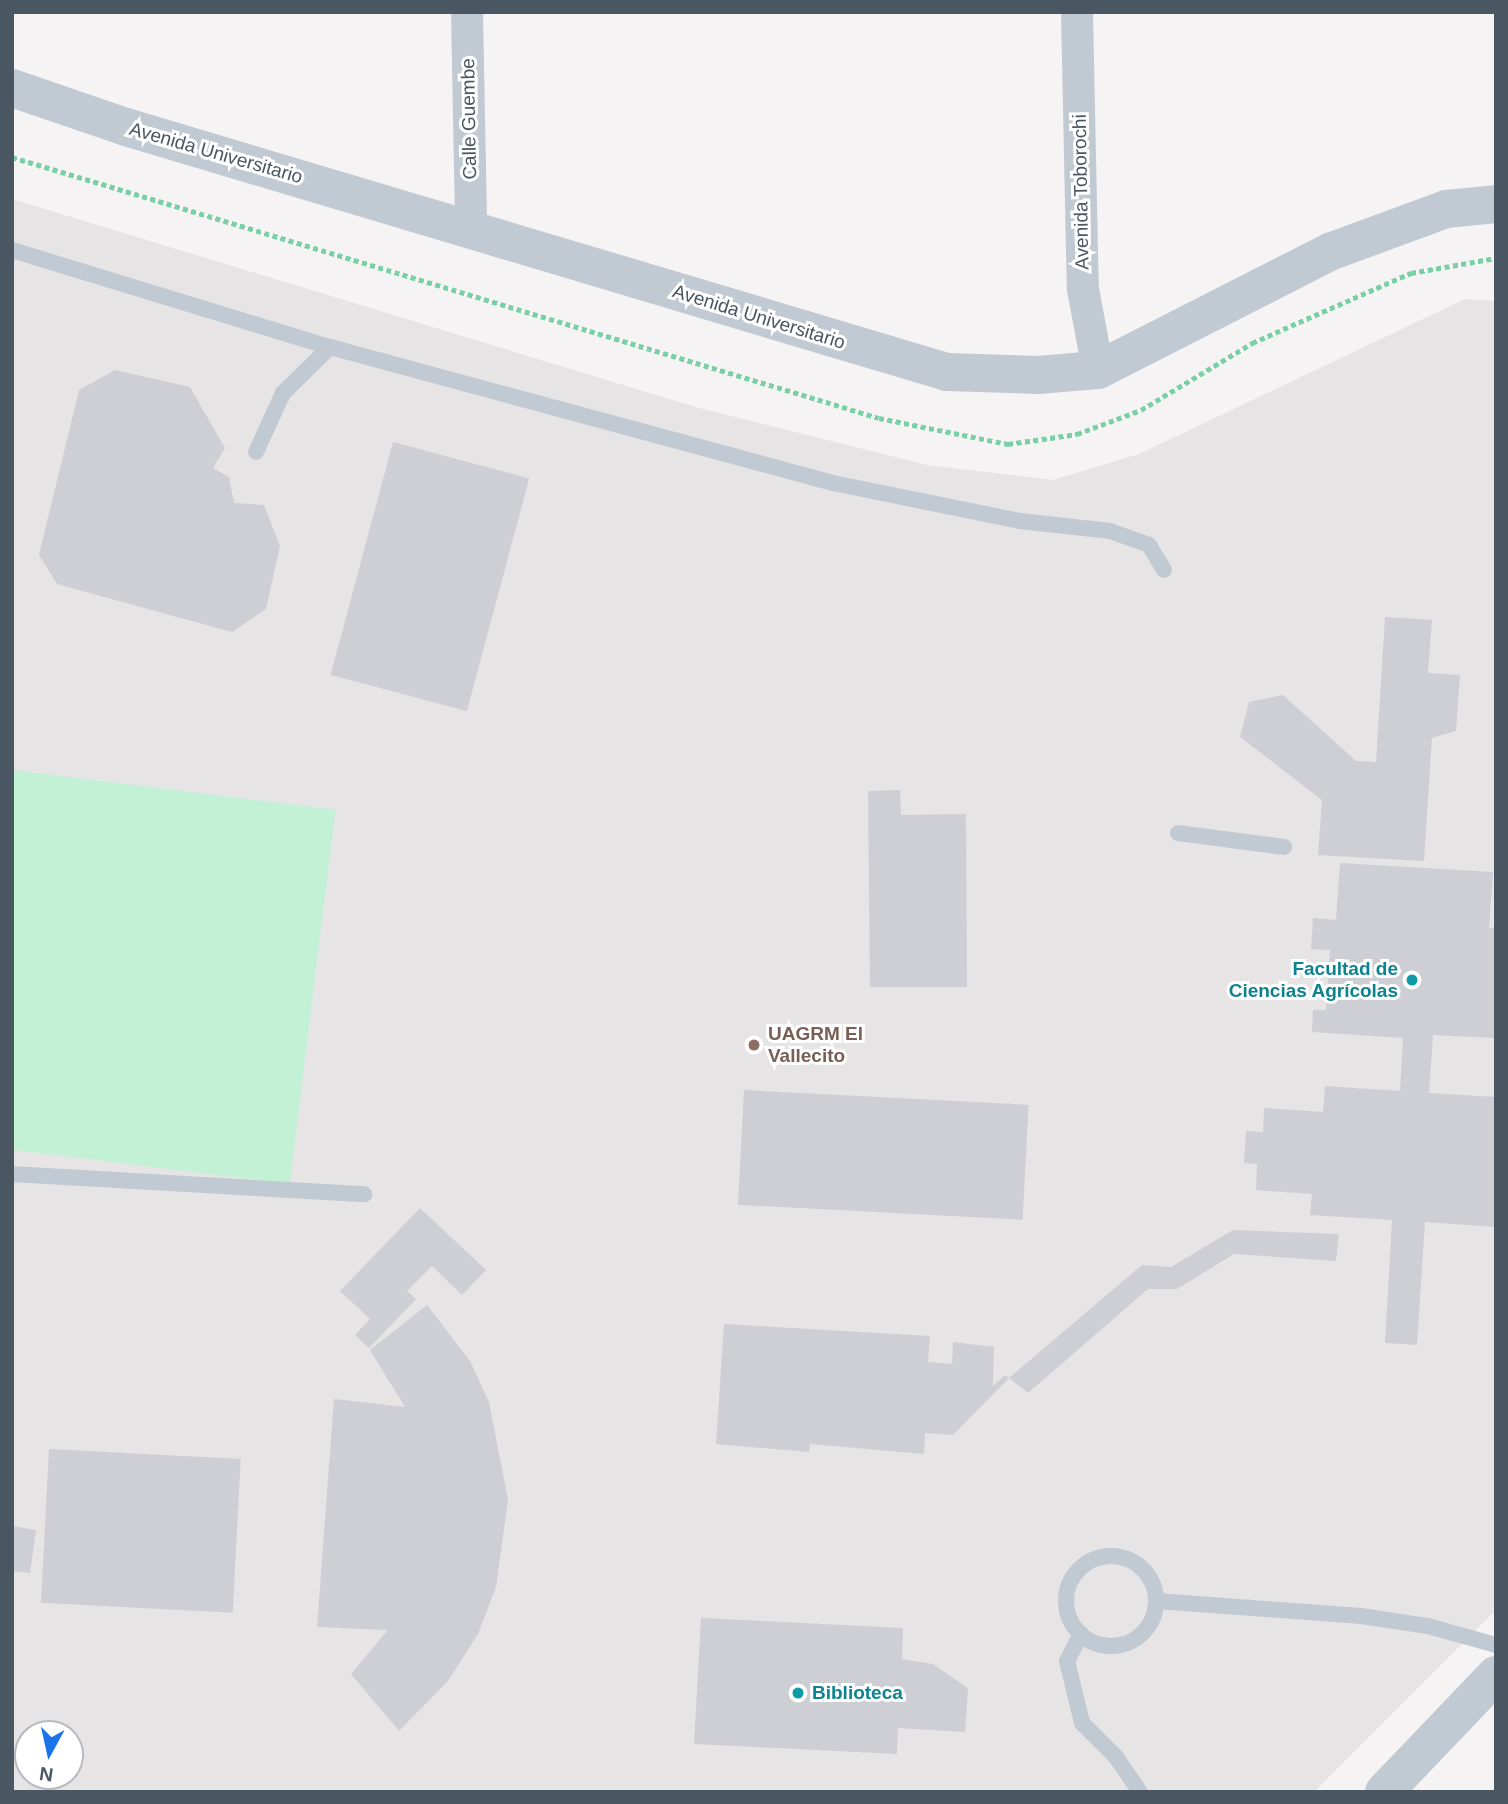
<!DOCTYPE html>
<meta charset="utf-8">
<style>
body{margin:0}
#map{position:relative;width:1508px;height:1804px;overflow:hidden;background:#f5f3f3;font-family:Helvetica,sans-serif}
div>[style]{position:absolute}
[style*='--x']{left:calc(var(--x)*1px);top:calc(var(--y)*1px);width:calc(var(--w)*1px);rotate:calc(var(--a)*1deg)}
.education>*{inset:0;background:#e6e4e5}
.green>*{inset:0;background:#c3f1d5;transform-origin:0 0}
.building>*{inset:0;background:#cdcfd5;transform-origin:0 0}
.path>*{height:4.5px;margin-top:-2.25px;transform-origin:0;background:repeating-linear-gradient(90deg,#7ad0a6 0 5px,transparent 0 8.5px)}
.service>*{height:16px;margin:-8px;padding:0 8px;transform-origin:8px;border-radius:8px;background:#c1cad2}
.service>.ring{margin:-8px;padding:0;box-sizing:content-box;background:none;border:16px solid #c1cad2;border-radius:50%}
.minor>*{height:32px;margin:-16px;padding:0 16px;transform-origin:16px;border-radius:16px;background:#c1cad2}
.tertiary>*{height:38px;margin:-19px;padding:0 19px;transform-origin:19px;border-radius:19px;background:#c1cad2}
.dots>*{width:19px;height:19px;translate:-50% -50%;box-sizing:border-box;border:4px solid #fff;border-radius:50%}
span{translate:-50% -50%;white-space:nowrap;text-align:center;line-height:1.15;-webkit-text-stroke:6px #fff;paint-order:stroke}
.street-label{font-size:19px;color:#4a5661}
.culture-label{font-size:19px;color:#0d838f;font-weight:700}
.right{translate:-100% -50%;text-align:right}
.left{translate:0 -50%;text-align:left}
.education-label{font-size:19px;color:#785e54;font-weight:700}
.frame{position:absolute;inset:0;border:14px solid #4a5661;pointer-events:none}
.north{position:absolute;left:14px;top:1720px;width:70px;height:70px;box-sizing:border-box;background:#fff;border:2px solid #b7bbc0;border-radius:50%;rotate:188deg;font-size:19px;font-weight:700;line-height:28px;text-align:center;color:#4a5661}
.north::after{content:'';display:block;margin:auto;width:24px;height:32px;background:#1a73e8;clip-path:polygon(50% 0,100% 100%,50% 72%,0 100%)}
</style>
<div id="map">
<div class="education">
<div style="clip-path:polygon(evenodd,12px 199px,699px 408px,927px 465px,1053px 480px,1139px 454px,1465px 299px,1496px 301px,1496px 1610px,1314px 1792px,12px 1792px,12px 199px,28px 1734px,70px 1734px,70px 1776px,28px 1776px,28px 1734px)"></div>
</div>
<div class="green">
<div style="left:12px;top:770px;width:326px;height:377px;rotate:7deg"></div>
</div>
<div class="building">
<div style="clip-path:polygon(115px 370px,190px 387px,225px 448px,213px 468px,229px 477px,234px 503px,264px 505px,280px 546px,266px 609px,232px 632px,57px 584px,39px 555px,79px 390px)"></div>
<div style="left:393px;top:442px;width:141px;height:241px;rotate:15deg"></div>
<div style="clip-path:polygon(1385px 617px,1432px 620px,1428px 673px,1460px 675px,1456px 731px,1432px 738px,1424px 861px,1318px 855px,1322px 800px,1240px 737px,1249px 702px,1283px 695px,1356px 761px,1376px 762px)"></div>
<div style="clip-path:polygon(900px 790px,901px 815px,966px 814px,967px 987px,870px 987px,868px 791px)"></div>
<div style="clip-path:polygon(1340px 863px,1493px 872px,1489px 928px,1496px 928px,1496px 1038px,1433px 1035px,1429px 1093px,1496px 1097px,1496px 1227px,1425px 1222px,1417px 1345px,1385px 1343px,1392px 1220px,1310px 1215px,1312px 1194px,1256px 1190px,1257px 1164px,1244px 1163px,1246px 1131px,1263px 1132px,1264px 1108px,1323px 1112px,1325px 1086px,1400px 1091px,1403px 1038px,1312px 1032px,1313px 1010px,1326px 1010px,1330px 950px,1311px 949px,1313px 918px,1336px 920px)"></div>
<div style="left:744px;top:1090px;width:285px;height:115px;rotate:3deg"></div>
<div style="clip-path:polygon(420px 1208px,486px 1270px,462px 1295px,432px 1266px,407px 1291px,416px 1299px,369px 1348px,355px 1335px,370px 1319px,340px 1291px)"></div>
<div style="clip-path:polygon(1233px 1230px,1339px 1234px,1336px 1261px,1234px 1254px,1177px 1289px,1148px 1289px,1028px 1393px,1009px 1378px,1142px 1265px,1171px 1267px)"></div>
<div style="clip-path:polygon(427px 1305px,470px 1361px,489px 1402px,508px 1500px,496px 1587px,478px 1634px,448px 1681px,399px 1731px,351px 1674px,388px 1630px,317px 1627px,334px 1399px,405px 1407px,370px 1350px)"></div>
<div style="clip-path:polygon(724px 1324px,930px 1336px,928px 1362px,952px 1364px,953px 1342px,994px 1347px,993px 1386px,1005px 1375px,1009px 1378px,953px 1435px,925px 1433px,924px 1454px,810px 1444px,809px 1452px,716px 1444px)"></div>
<div style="left:49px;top:1449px;width:192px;height:154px;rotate:3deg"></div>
<div style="clip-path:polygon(12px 1526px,36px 1530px,30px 1573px,12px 1571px)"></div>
<div style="clip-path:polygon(701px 1618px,903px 1628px,902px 1659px,933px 1664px,968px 1688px,965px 1732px,898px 1728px,897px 1754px,694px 1744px)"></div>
</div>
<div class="path">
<div style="--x:12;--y:157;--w:905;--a:16.75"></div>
<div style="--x:879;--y:418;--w:132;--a:11.4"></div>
<div style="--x:1008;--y:444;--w:70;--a:-8.2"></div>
<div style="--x:1077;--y:434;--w:68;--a:-20.6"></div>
<div style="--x:1141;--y:410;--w:130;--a:-31.1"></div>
<div style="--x:1252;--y:343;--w:174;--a:-23.8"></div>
<div style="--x:1411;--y:273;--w:86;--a:-10"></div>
</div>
<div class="service">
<div style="--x:12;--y:250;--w:332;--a:17"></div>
<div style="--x:256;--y:452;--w:65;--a:-65.4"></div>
<div style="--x:283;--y:393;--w:66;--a:-44.4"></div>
<div style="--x:330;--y:347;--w:521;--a:15.13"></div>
<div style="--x:833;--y:483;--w:191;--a:11.5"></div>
<div style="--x:1020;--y:521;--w:91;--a:6.3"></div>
<div style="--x:1110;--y:531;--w:41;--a:19.7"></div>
<div style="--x:1149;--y:545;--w:29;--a:59"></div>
<div style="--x:1178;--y:833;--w:107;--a:7.5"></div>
<div style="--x:12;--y:1174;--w:353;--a:3.3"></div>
<div class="ring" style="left:1066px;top:1556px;width:74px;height:74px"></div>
<div style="--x:1157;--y:1601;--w:205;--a:4.2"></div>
<div style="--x:1361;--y:1616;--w:68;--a:8.5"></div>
<div style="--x:1428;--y:1626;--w:71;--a:15.6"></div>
<div style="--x:1081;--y:1634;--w:30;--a:117"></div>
<div style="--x:1067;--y:1661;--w:64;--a:76.4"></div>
<div style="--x:1082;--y:1723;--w:48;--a:45"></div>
<div style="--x:1116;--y:1757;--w:42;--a:55.6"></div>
</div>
<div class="minor">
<div style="--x:467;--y:12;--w:215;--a:88.9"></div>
<div style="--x:1077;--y:12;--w:277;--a:88.8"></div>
<div style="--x:1083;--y:289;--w:82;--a:79.5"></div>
</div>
<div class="tertiary">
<div style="--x:12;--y:88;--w:120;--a:18.9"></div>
<div style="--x:126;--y:127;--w:857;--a:16.62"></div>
<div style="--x:947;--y:372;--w:91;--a:1.9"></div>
<div style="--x:1038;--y:375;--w:60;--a:-4.8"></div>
<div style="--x:1098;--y:370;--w:263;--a:-27"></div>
<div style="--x:1332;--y:251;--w:121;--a:-20.2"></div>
<div style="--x:1446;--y:209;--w:50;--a:-5.7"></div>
<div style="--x:1384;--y:1792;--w:162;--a:-46.3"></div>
</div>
<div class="dots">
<div style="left:1412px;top:980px;background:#0f9aa8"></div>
<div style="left:754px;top:1045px;background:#8d6e63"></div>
<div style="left:798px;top:1693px;background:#0f9aa8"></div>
</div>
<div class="street-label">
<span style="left:469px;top:119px;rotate:-91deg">Calle Guembe</span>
<span style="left:216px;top:153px;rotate:16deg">Avenida Universitario</span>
<span style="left:1081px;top:192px;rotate:-91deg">Avenida Toborochi</span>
<span style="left:759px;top:317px;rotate:17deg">Avenida Universitario</span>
</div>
<div class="culture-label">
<span class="right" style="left:1398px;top:980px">Facultad de<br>Ciencias Agrícolas</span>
<span class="left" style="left:812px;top:1693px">Biblioteca</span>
</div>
<div class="education-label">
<span class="left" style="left:768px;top:1045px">UAGRM El<br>Vallecito</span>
</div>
<div class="frame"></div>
<div class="north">N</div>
</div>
